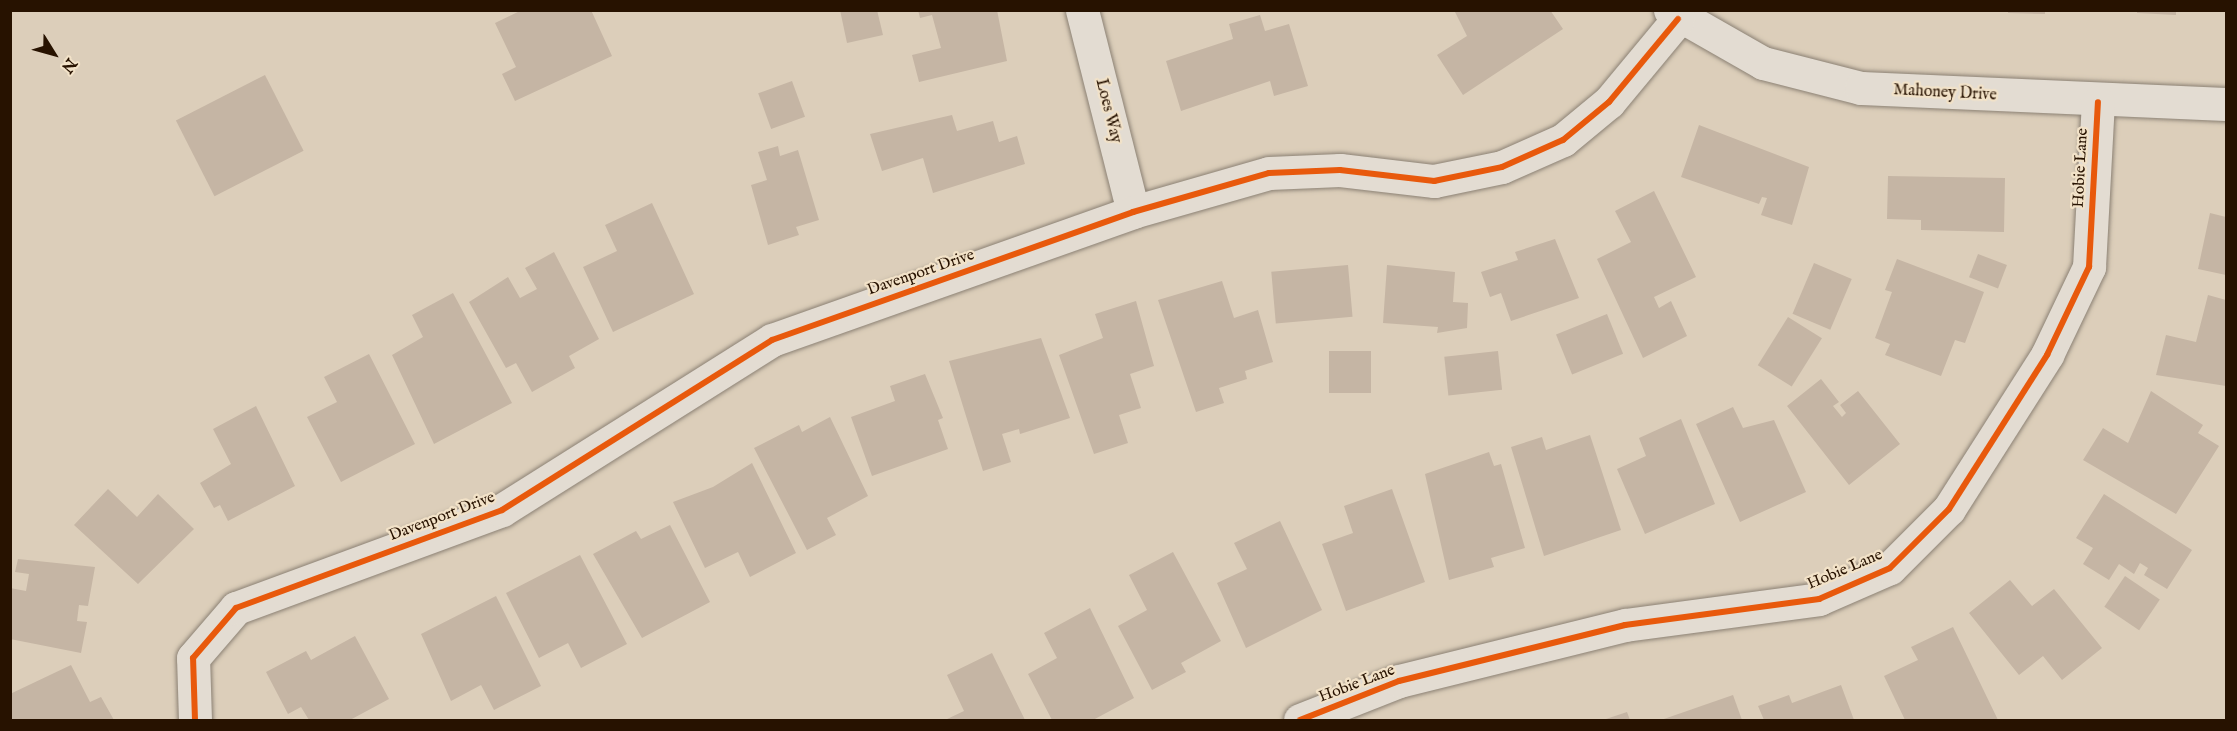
<!DOCTYPE html>
<style>
body{margin:0}
#map{position:relative;width:2237px;height:731px;overflow:hidden;background:#dcceba;font-family:"IM FELL English",serif}
div>[style]{position:absolute}
[style*='--x']{left:calc(var(--x)*1px);top:calc(var(--y)*1px);width:calc(var(--w)*1px);rotate:calc(var(--a)*1deg)}
.building>*{inset:0;background:#c5b5a4;transform-origin:0 0}
.roads{filter:drop-shadow(0 0 2px #8b8174) drop-shadow(0 0 2px #8b8174)}
.minor>*{height:33px;margin:-16.5px;padding:0 16.5px;transform-origin:16.5px;border-radius:16.5px;background:#e3dcd2}
.cycleway>*{height:6px;margin:-3px;padding:0 3px;transform-origin:3px;border-radius:3px;background:#e8590c}
span{translate:-50% -50%;white-space:nowrap;text-align:center;line-height:1.15;-webkit-text-stroke:4.5px #f2e2c8;paint-order:stroke}
.street-label{font-size:16px;color:#271200}
.frame{position:absolute;inset:0;border:12px solid #271200;pointer-events:none}
.north{position:absolute;left:24px;top:24px;width:60px;height:60px;-webkit-text-stroke:4px #f2e2c8;paint-order:stroke;rotate:127deg;font-size:16px;font-weight:700;line-height:24px;text-align:center;color:#271200}
.north::after{content:'';display:block;margin:auto;width:21px;height:27px;background:#271200;clip-path:polygon(50% 0,100% 100%,50% 72%,0 100%)}
</style>
<div id="map">
<div class="building">
<div style="clip-path:polygon(522px 10px,591px 10px,612px 56px,515px 101px,502px 74px,516px 67px,495px 23px)"></div>
<div style="clip-path:polygon(840px 10px,877px 10px,883px 35px,847px 43px)"></div>
<div style="clip-path:polygon(918px 10px,997px 10px,1007px 61px,919px 82px,912px 55px,941px 48px,932px 15px,920px 18px)"></div>
<div style="clip-path:polygon(1454px 10px,1550px 10px,1563px 29px,1463px 95px,1437px 55px,1467px 36px)"></div>
<div style="clip-path:polygon(2008px 10px,2045px 10px,2045px 14px,2008px 13px)"></div>
<div style="clip-path:polygon(2137px 10px,2176px 10px,2176px 15px,2137px 13px)"></div>
<div style="clip-path:polygon(1260px 15px,1265px 31px,1289px 24px,1308px 86px,1274px 96px,1270px 81px,1181px 111px,1166px 61px,1233px 39px,1229px 24px)"></div>
<div style="left:265px;top:75px;width:85px;height:100px;rotate:63deg"></div>
<div style="left:792px;top:81px;width:38px;height:36px;rotate:70deg"></div>
<div style="clip-path:polygon(952px 115px,957px 131px,993px 121px,999px 142px,1017px 136px,1025px 164px,933px 193px,923px 158px,882px 171px,870px 134px)"></div>
<div style="clip-path:polygon(1699px 125px,1809px 167px,1792px 225px,1761px 215px,1767px 198px,1762px 197px,1759px 204px,1681px 177px)"></div>
<div style="clip-path:polygon(778px 146px,780px 156px,798px 150px,819px 220px,796px 227px,799px 235px,768px 245px,751px 185px,767px 180px,758px 152px)"></div>
<div style="clip-path:polygon(1888px 176px,2005px 178px,2004px 232px,1921px 230px,1921px 220px,1887px 219px)"></div>
<div style="clip-path:polygon(1654px 191px,1696px 277px,1654px 297px,1659px 308px,1671px 301px,1687px 336px,1643px 358px,1597px 259px,1631px 242px,1615px 211px)"></div>
<div style="clip-path:polygon(652px 203px,694px 294px,613px 332px,583px 267px,617px 251px,605px 225px)"></div>
<div style="clip-path:polygon(2210px 213px,2226px 217px,2226px 275px,2198px 269px)"></div>
<div style="clip-path:polygon(1555px 239px,1579px 298px,1511px 321px,1501px 293px,1490px 297px,1481px 272px,1518px 260px,1515px 252px)"></div>
<div style="clip-path:polygon(554px 252px,599px 339px,569px 356px,575px 368px,532px 392px,516px 363px,506px 368px,469px 302px,508px 277px,520px 298px,537px 289px,525px 268px)"></div>
<div style="left:1978px;top:254px;width:31px;height:25px;rotate:21deg"></div>
<div style="clip-path:polygon(1897px 259px,1984px 292px,1965px 343px,1955px 340px,1941px 376px,1885px 355px,1890px 344px,1875px 338px,1892px 292px,1885px 290px)"></div>
<div style="left:1814px;top:263px;width:41px;height:55px;rotate:23deg"></div>
<div style="left:1348px;top:265px;width:52px;height:77px;rotate:85deg"></div>
<div style="clip-path:polygon(1387px 265px,1455px 272px,1453px 302px,1468px 303px,1467px 328px,1437px 333px,1438px 327px,1383px 323px)"></div>
<div style="clip-path:polygon(1222px 281px,1234px 318px,1258px 310px,1273px 362px,1245px 371px,1247px 379px,1219px 388px,1224px 403px,1196px 412px,1158px 300px)"></div>
<div style="clip-path:polygon(453px 293px,512px 403px,434px 444px,392px 355px,423px 337px,412px 315px)"></div>
<div style="clip-path:polygon(2208px 295px,2226px 300px,2226px 386px,2156px 375px,2166px 335px,2196px 342px)"></div>
<div style="clip-path:polygon(1136px 301px,1154px 366px,1130px 374px,1141px 408px,1119px 415px,1128px 443px,1094px 454px,1059px 355px,1103px 338px,1095px 314px)"></div>
<div style="left:1607px;top:314px;width:43px;height:55px;rotate:68deg"></div>
<div style="left:1788px;top:317px;width:40px;height:57px;rotate:32deg"></div>
<div style="clip-path:polygon(1041px 338px,1070px 418px,1020px 434px,1019px 429px,1002px 434px,1011px 462px,983px 471px,949px 361px)"></div>
<div style="left:1329px;top:351px;width:42px;height:42px"></div>
<div style="left:1498px;top:351px;width:39px;height:54px;rotate:84deg"></div>
<div style="clip-path:polygon(369px 354px,415px 444px,341px 482px,307px 417px,337px 402px,324px 377px)"></div>
<div style="clip-path:polygon(925px 374px,943px 418px,938px 420px,948px 449px,872px 476px,851px 417px,895px 401px,890px 386px)"></div>
<div style="clip-path:polygon(1821px 379px,1839px 402px,1833px 406px,1842px 417px,1846px 413px,1840px 405px,1858px 391px,1900px 444px,1849px 485px,1787px 406px)"></div>
<div style="clip-path:polygon(2151px 391px,2203px 425px,2198px 433px,2219px 446px,2176px 514px,2083px 460px,2103px 428px,2128px 443px)"></div>
<div style="clip-path:polygon(256px 406px,295px 486px,228px 521px,220px 505px,214px 508px,200px 483px,231px 464px,213px 429px)"></div>
<div style="clip-path:polygon(1733px 407px,1743px 428px,1774px 420px,1806px 492px,1740px 522px,1696px 424px)"></div>
<div style="clip-path:polygon(830px 417px,868px 496px,827px 518px,836px 535px,807px 550px,754px 448px,799px 425px,802px 432px)"></div>
<div style="clip-path:polygon(1681px 419px,1715px 504px,1645px 534px,1617px 469px,1646px 456px,1639px 438px)"></div>
<div style="clip-path:polygon(1590px 435px,1621px 530px,1544px 556px,1511px 447px,1542px 437px,1546px 450px)"></div>
<div style="clip-path:polygon(1489px 452px,1494px 466px,1501px 464px,1525px 548px,1491px 558px,1494px 567px,1449px 580px,1425px 474px)"></div>
<div style="clip-path:polygon(752px 463px,796px 553px,750px 577px,738px 552px,705px 568px,673px 502px,713px 487px)"></div>
<div style="clip-path:polygon(108px 489px,137px 517px,158px 494px,194px 529px,138px 584px,74px 525px)"></div>
<div style="clip-path:polygon(1392px 489px,1425px 582px,1346px 611px,1322px 544px,1353px 533px,1344px 506px)"></div>
<div style="clip-path:polygon(2104px 494px,2192px 550px,2167px 589px,2144px 575px,2148px 568px,2140px 563px,2134px 574px,2119px 564px,2109px 580px,2083px 564px,2093px 548px,2076px 538px)"></div>
<div style="clip-path:polygon(1280px 521px,1322px 610px,1246px 648px,1217px 583px,1247px 569px,1234px 543px)"></div>
<div style="clip-path:polygon(670px 525px,710px 602px,642px 638px,593px 554px,636px 531px,641px 539px)"></div>
<div style="clip-path:polygon(1173px 552px,1221px 641px,1181px 663px,1186px 672px,1152px 690px,1118px 626px,1147px 610px,1129px 575px)"></div>
<div style="clip-path:polygon(580px 555px,627px 644px,581px 668px,568px 643px,539px 658px,506px 593px)"></div>
<div style="clip-path:polygon(18px 559px,95px 567px,88px 606px,79px 605px,77px 621px,87px 622px,81px 653px,10px 639px,10px 588px,26px 591px,29px 574px,15px 572px)"></div>
<div style="left:2125px;top:576px;width:42px;height:37px;rotate:34deg"></div>
<div style="clip-path:polygon(2010px 580px,2032px 606px,2054px 589px,2102px 648px,2062px 680px,2043px 656px,2019px 675px,1969px 613px)"></div>
<div style="clip-path:polygon(496px 596px,541px 686px,494px 710px,481px 685px,451px 701px,421px 634px)"></div>
<div style="clip-path:polygon(1090px 608px,1134px 698px,1093px 720px,1052px 720px,1028px 674px,1057px 658px,1044px 633px)"></div>
<div style="clip-path:polygon(1953px 627px,1998px 720px,1905px 720px,1884px 676px,1918px 660px,1911px 647px)"></div>
<div style="clip-path:polygon(355px 636px,389px 699px,350px 720px,309px 720px,301px 707px,288px 714px,266px 672px,306px 651px,311px 660px)"></div>
<div style="clip-path:polygon(992px 653px,1025px 720px,945px 720px,964px 711px,947px 675px)"></div>
<div style="clip-path:polygon(71px 665px,90px 702px,101px 697px,114px 720px,10px 720px,10px 694px)"></div>
<div style="clip-path:polygon(1841px 685px,1854px 720px,1764px 720px,1758px 706px,1789px 695px,1792px 703px)"></div>
<div style="clip-path:polygon(1733px 695px,1742px 720px,1661px 720px)"></div>
<div style="clip-path:polygon(1627px 712px,1630px 720px,1603px 720px)"></div>
</div>
<div class="roads">
<div class="minor">
<div style="--x:1082;--y:10;--w:208;--a:75.8"></div>
<div style="--x:1670;--y:10;--w:107;--a:29.7"></div>
<div style="--x:1763;--y:63;--w:101;--a:14.3"></div>
<div style="--x:1861;--y:88;--w:365;--a:2.5"></div>
<div style="--x:195;--y:720;--w:62;--a:-91.8"></div>
<div style="--x:193;--y:658;--w:66;--a:-49.3"></div>
<div style="--x:236;--y:608;--w:283;--a:-20.2"></div>
<div style="--x:502;--y:510;--w:319;--a:-32.2"></div>
<div style="--x:772;--y:340;--w:383;--a:-19.5"></div>
<div style="--x:1133;--y:212;--w:141;--a:-16"></div>
<div style="--x:1269;--y:173;--w:71;--a:-2.4"></div>
<div style="--x:1340;--y:170;--w:95;--a:6.7"></div>
<div style="--x:1434;--y:181;--w:69;--a:-11.6"></div>
<div style="--x:1502;--y:167;--w:67;--a:-23.9"></div>
<div style="--x:1563;--y:140;--w:60;--a:-39.6"></div>
<div style="--x:1609;--y:102;--w:108;--a:-50.3"></div>
<div style="--x:1300;--y:720;--w:106;--a:-21.5"></div>
<div style="--x:1399;--y:681;--w:233;--a:-13.9"></div>
<div style="--x:1625;--y:625;--w:196;--a:-7.6"></div>
<div style="--x:1819;--y:599;--w:77;--a:-23.6"></div>
<div style="--x:1890;--y:568;--w:83;--a:-45"></div>
<div style="--x:1949;--y:509;--w:183;--a:-57.5"></div>
<div style="--x:2047;--y:355;--w:98;--a:-64.5"></div>
<div style="--x:2089;--y:267;--w:165;--a:-86.9"></div>
</div>
</div>
<div class="cycleway">
<div style="--x:195;--y:720;--w:62;--a:-91.8"></div>
<div style="--x:193;--y:658;--w:66;--a:-49.3"></div>
<div style="--x:236;--y:608;--w:283;--a:-20.2"></div>
<div style="--x:502;--y:510;--w:319;--a:-32.2"></div>
<div style="--x:772;--y:340;--w:383;--a:-19.5"></div>
<div style="--x:1133;--y:212;--w:141;--a:-16"></div>
<div style="--x:1269;--y:173;--w:71;--a:-2.4"></div>
<div style="--x:1340;--y:170;--w:95;--a:6.7"></div>
<div style="--x:1434;--y:181;--w:69;--a:-11.6"></div>
<div style="--x:1502;--y:167;--w:67;--a:-23.9"></div>
<div style="--x:1563;--y:140;--w:60;--a:-39.6"></div>
<div style="--x:1609;--y:102;--w:108;--a:-50.3"></div>
<div style="--x:1300;--y:720;--w:106;--a:-21.5"></div>
<div style="--x:1399;--y:681;--w:233;--a:-13.9"></div>
<div style="--x:1625;--y:625;--w:196;--a:-7.6"></div>
<div style="--x:1819;--y:599;--w:77;--a:-23.6"></div>
<div style="--x:1890;--y:568;--w:83;--a:-45"></div>
<div style="--x:1949;--y:509;--w:183;--a:-57.5"></div>
<div style="--x:2047;--y:355;--w:98;--a:-64.5"></div>
<div style="--x:2089;--y:267;--w:165;--a:-86.9"></div>
</div>
<div class="street-label">
<span style="left:1945px;top:93px;rotate:3deg">Mahoney Drive</span>
<span style="left:1108px;top:111px;rotate:76deg">Loes Way</span>
<span style="left:2081px;top:168px;rotate:-87deg">Hobie Lane</span>
<span style="left:921px;top:273px;rotate:-19deg">Davenport Drive</span>
<span style="left:442px;top:517px;rotate:-21deg">Davenport Drive</span>
<span style="left:1845px;top:570px;rotate:-23deg">Hobie Lane</span>
<span style="left:1357px;top:684px;rotate:-21deg">Hobie Lane</span>
</div>
<div class="frame"></div>
<div class="north">N</div>
</div>
